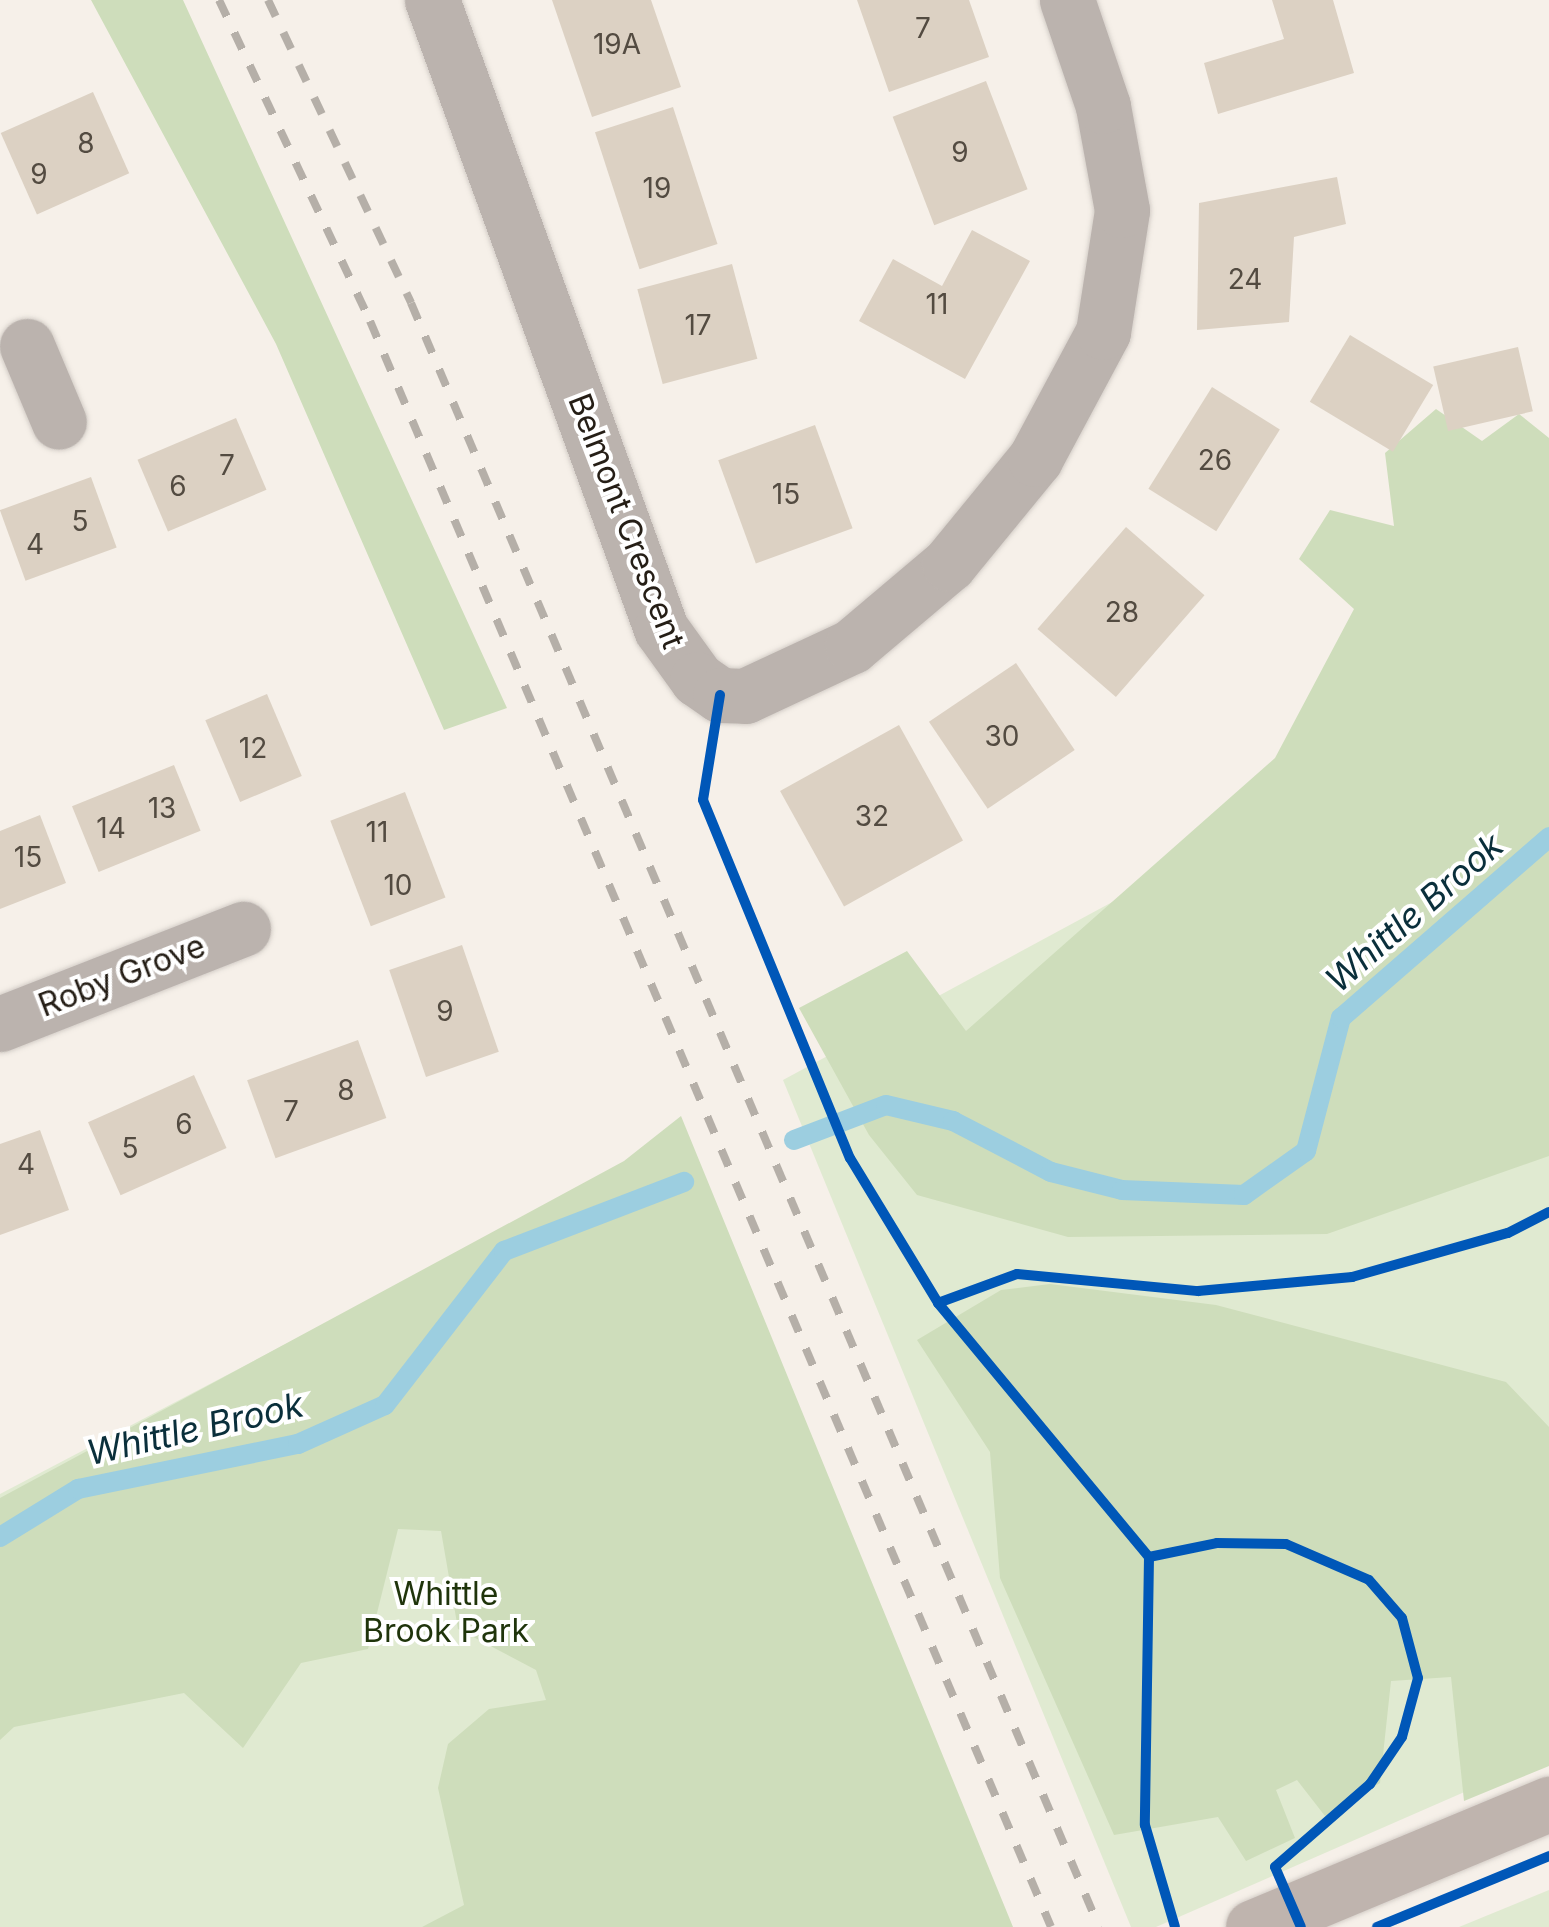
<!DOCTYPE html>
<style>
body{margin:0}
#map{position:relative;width:1549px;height:1927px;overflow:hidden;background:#f6f0e9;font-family:Inter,sans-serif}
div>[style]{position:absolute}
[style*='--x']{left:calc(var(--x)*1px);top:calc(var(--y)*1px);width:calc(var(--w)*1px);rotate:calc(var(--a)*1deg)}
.green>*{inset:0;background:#e0ead1}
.forest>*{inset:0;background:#ceddbb}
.stream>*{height:20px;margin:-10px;padding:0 10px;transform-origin:10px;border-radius:10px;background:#9ccee0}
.building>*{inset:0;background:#dcd1c3;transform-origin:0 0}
.roads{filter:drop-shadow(0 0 2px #d4cec8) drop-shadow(0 0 2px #d4cec8)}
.minor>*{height:55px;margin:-27.5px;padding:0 27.5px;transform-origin:27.5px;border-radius:27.5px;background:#bbb3ae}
.major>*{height:55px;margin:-27.5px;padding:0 27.5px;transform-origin:27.5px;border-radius:27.5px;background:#bfb4ae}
.rail>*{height:8px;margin-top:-4px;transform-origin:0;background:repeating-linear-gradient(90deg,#b5afa8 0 18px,transparent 0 36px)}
.cycleway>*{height:10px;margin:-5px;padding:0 5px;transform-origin:5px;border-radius:5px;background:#0057b8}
span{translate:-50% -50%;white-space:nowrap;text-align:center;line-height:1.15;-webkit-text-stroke:8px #fff;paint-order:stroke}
.number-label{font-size:28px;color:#534b41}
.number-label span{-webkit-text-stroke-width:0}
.street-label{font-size:32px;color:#251e16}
.park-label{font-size:32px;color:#1f340b}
.water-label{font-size:35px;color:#0a2f3b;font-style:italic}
</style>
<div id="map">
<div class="green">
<div style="clip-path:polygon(1549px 666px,1549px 1755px,1156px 1927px,1131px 1927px,783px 1080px)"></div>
<div style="clip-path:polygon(604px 1177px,918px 1927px,0 1927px,0 1494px)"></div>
<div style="clip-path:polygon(1549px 1890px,1549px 1927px,1459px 1927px)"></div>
</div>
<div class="forest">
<div style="clip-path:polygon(91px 0,183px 0,507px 708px,444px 730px,276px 344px)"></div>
<div style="clip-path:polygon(1436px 409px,1482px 441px,1519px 414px,1549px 438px,1549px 1156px,1327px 1234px,1068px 1237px,917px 1195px,869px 1135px,799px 1008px,907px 951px,966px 1031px,1275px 758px,1354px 609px,1299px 559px,1330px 510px,1394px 526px,1385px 453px)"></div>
<div style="clip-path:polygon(681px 1116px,1013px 1927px,422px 1927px,464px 1905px,438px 1788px,448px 1744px,489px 1709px,546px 1700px,536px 1670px,458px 1629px,441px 1531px,398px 1529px,368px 1649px,301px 1663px,243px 1748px,184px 1693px,14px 1727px,0 1740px,0 1498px,624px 1161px)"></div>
<div style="clip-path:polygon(1050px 1284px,1216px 1305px,1506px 1382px,1549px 1427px,1549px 1766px,1464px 1801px,1451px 1677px,1391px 1681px,1380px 1783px,1325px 1816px,1297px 1780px,1276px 1790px,1295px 1838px,1246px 1861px,1218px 1817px,1114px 1835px,1000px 1578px,990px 1452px,917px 1340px,1001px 1290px)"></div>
</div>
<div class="stream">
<div style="--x:794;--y:1140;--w:98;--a:-20.8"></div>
<div style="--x:886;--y:1105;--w:69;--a:13.4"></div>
<div style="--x:953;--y:1121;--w:110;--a:27.5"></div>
<div style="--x:1051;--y:1172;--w:73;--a:14.2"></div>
<div style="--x:1122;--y:1190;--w:122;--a:2.3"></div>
<div style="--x:1244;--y:1195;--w:76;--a:-35.4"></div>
<div style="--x:1306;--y:1151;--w:138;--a:-75.3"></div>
<div style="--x:1341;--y:1018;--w:276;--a:-41"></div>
<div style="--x:0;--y:1537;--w:92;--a:-31.6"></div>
<div style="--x:78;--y:1489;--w:225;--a:-11.6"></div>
<div style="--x:298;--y:1444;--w:95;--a:-24.1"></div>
<div style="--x:385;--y:1405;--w:195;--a:-52.3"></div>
<div style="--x:504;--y:1251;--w:193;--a:-21"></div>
</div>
<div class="building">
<div style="clip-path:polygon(552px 0,651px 0,681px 87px,592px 117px)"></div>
<div style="clip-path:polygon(857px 0,969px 0,989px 57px,889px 92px)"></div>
<div style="clip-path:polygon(1272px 0,1333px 0,1354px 73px,1218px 114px,1204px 63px,1284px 39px)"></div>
<div style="left:986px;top:81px;width:116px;height:100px;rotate:69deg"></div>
<div style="left:93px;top:92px;width:89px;height:101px;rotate:66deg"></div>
<div style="left:673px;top:107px;width:144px;height:82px;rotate:72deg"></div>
<div style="clip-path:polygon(1337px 177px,1346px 224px,1294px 237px,1289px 322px,1197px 330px,1199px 203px)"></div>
<div style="clip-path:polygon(972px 230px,1030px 261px,965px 379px,859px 321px,893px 259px,942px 286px)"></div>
<div style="left:732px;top:264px;width:98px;height:98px;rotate:75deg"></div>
<div style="left:1350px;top:335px;width:97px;height:78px;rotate:31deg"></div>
<div style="left:1518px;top:347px;width:66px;height:87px;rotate:77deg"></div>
<div style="left:1212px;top:387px;width:80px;height:120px;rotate:32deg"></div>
<div style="left:236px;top:418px;width:78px;height:107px;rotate:67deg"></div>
<div style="left:815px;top:425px;width:110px;height:103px;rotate:70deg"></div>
<div style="left:91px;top:477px;width:75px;height:97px;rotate:70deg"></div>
<div style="left:1126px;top:527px;width:104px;height:135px;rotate:41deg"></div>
<div style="left:1016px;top:663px;width:105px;height:105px;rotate:56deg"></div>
<div style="left:267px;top:694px;width:89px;height:67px;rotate:67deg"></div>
<div style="left:899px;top:725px;width:132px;height:136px;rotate:61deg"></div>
<div style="left:174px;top:765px;width:71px;height:110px;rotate:68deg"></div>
<div style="left:405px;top:792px;width:113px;height:80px;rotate:69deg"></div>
<div style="clip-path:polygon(40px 815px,66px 883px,0 909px,0 831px)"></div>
<div style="left:462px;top:945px;width:113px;height:77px;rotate:71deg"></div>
<div style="left:358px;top:1040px;width:83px;height:118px;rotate:70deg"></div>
<div style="left:194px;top:1075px;width:80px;height:116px;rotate:66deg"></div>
<div style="clip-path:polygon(40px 1130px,69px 1210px,0 1235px,0 1144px)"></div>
</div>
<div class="roads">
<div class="minor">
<div style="--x:432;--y:0;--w:669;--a:69.99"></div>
<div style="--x:661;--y:629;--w:62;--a:54.2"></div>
<div style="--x:697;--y:679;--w:28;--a:35"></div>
<div style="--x:720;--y:695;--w:25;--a:2"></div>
<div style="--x:745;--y:696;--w:118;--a:-25"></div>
<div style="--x:852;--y:646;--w:127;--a:-40.2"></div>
<div style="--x:949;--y:564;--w:136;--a:-50.7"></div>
<div style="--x:1035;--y:459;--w:144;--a:-61.8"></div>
<div style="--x:1103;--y:332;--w:123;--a:-81.1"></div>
<div style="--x:1122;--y:210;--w:106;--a:-100.4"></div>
<div style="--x:1103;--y:106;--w:112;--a:-108.8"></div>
<div style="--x:27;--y:346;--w:82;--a:67.2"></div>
<div style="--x:0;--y:1024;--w:261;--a:-21.4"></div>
</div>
<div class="major">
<div style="--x:1253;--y:1927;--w:321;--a:-22.6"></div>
</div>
</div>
<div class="rail">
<div style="--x:219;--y:0;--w:355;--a:64.8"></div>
<div style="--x:370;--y:321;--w:1744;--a:67.02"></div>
<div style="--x:268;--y:0;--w:335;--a:64.7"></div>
<div style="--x:411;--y:303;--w:1764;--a:67.04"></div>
</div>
<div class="cycleway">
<div style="--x:720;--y:695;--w:106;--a:99.2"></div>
<div style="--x:703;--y:800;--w:387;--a:67.7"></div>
<div style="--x:850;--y:1158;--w:170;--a:58.7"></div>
<div style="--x:938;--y:1303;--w:330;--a:50.3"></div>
<div style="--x:1149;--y:1557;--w:268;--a:90.9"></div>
<div style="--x:1145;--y:1825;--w:106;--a:73.6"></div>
<div style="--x:938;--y:1303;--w:84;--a:-20.2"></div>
<div style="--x:1017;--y:1274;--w:182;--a:5.4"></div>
<div style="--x:1198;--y:1291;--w:155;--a:-5.2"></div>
<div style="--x:1352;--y:1277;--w:162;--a:-15.8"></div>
<div style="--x:1508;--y:1233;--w:46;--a:-27.1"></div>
<div style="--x:1149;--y:1557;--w:69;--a:-11.6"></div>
<div style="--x:1217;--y:1543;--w:69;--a:0.8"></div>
<div style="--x:1286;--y:1544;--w:90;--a:23.4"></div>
<div style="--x:1369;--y:1580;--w:50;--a:49"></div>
<div style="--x:1402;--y:1618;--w:62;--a:75.1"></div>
<div style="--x:1418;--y:1678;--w:61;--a:105.2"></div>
<div style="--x:1402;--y:1737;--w:57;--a:124.2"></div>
<div style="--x:1370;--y:1784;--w:126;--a:138.9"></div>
<div style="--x:1275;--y:1867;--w:65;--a:66.6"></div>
<div style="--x:1377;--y:1927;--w:186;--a:-22.4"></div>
</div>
<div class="number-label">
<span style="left:923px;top:28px">7</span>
<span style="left:617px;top:44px">19A</span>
<span style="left:86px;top:143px">8</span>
<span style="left:960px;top:152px">9</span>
<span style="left:39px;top:174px">9</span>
<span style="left:657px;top:188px">19</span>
<span style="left:1245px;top:279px">24</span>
<span style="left:937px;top:304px">11</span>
<span style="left:698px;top:325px">17</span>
<span style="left:1215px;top:460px">26</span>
<span style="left:227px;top:465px">7</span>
<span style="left:178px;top:486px">6</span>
<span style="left:786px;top:494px">15</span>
<span style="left:80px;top:521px">5</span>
<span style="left:35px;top:544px">4</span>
<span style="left:1122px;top:612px">28</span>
<span style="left:1002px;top:736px">30</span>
<span style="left:253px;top:748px">12</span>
<span style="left:162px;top:808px">13</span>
<span style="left:872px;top:816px">32</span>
<span style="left:111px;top:828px">14</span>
<span style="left:377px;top:832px">11</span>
<span style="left:28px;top:857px">15</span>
<span style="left:398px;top:885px">10</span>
<span style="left:445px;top:1011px">9</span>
<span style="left:346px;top:1090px">8</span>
<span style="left:291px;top:1111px">7</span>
<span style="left:184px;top:1124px">6</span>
<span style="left:130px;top:1148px">5</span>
<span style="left:26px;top:1164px">4</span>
</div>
<div class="street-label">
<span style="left:626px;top:521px;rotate:69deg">Belmont Crescent</span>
<span style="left:122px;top:976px;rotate:-21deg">Roby Grove</span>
</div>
<div class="park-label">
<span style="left:446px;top:1613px">Whittle<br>Brook Park</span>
</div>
<div class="water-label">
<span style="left:1414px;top:912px;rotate:-41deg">Whittle Brook</span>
<span style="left:195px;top:1428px;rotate:-13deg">Whittle Brook</span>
</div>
</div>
